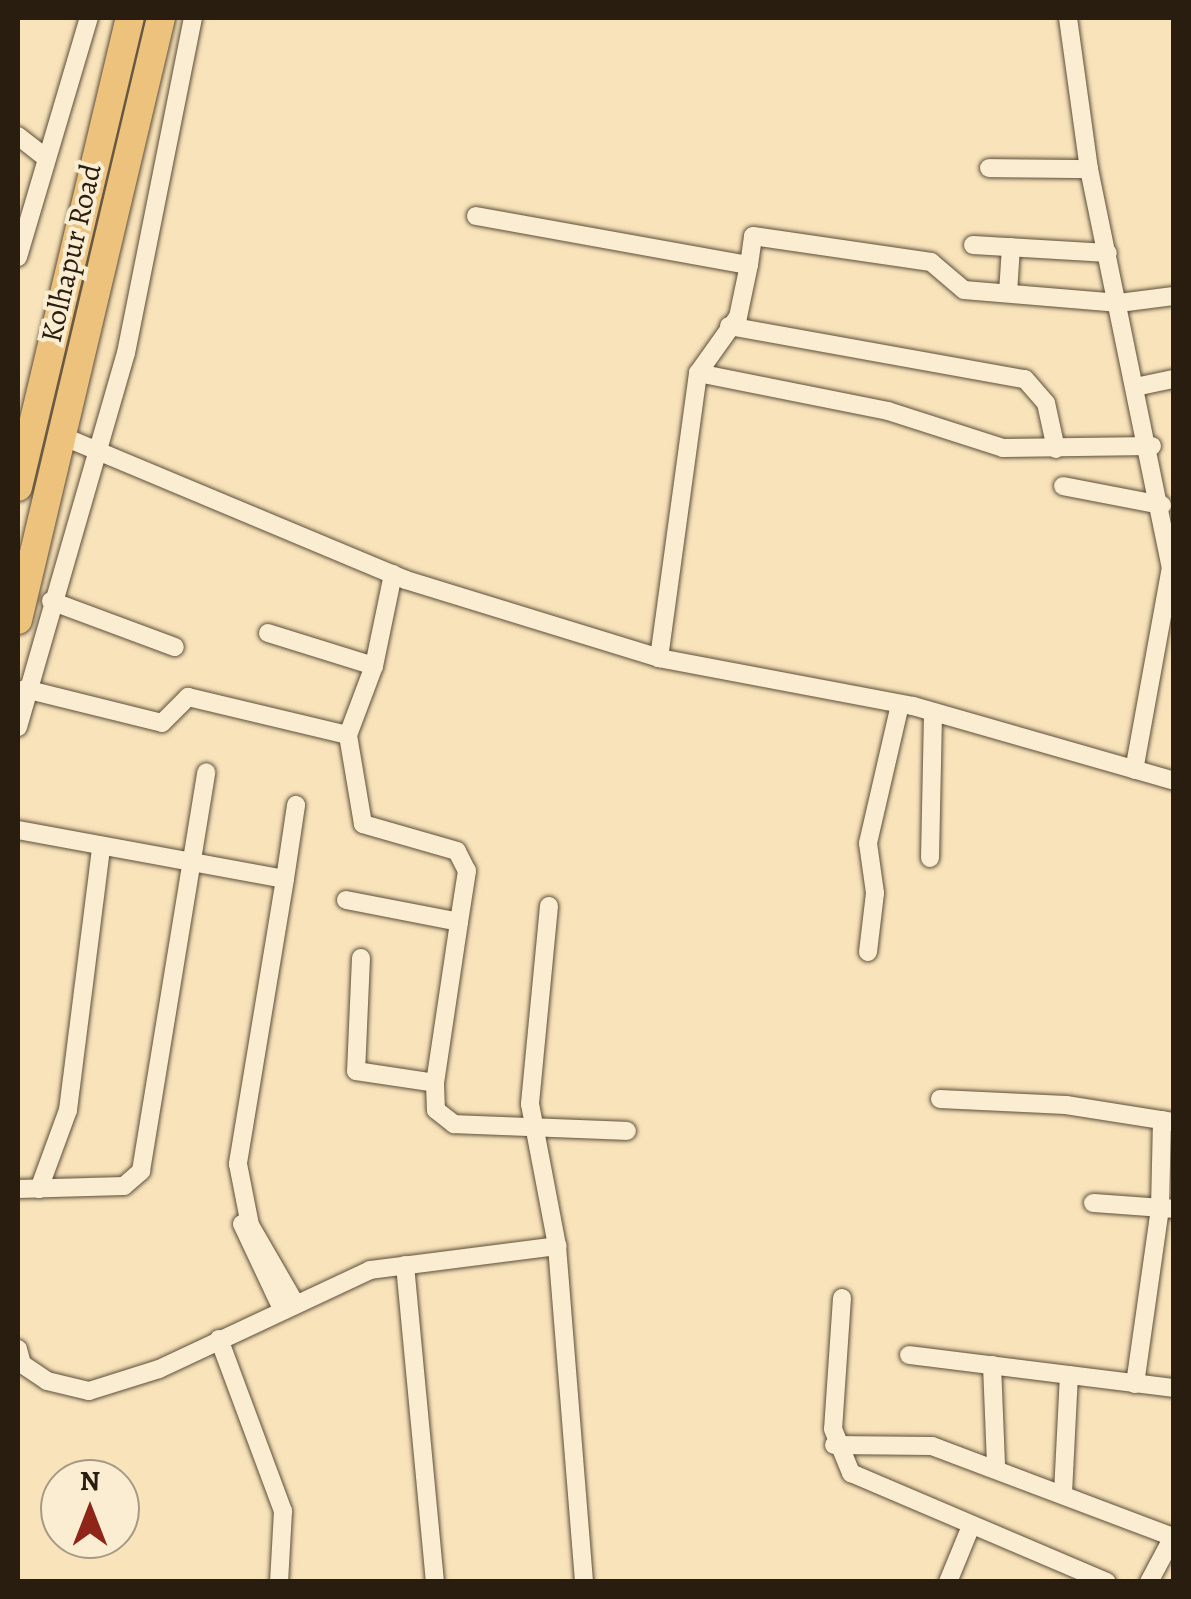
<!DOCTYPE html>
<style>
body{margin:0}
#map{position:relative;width:1191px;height:1599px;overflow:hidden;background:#f8e3ba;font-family:Alegreya,serif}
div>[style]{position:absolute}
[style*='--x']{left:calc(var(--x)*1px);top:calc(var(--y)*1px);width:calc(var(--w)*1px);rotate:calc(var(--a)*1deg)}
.roads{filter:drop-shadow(0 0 2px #5d4e3a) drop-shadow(0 0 2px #5d4e3a)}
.minor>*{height:18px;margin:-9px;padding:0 9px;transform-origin:9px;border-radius:9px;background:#faedd2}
.highway>*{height:28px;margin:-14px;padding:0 14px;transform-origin:14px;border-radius:14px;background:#ecc27d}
span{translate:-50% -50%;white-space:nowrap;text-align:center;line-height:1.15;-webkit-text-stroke:8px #faedd2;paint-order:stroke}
.street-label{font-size:30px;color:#291d10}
.frame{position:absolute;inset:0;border:20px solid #291d10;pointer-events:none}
.north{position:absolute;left:40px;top:1459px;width:100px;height:100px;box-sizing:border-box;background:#faedd2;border:2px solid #a69a84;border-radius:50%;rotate:0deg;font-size:28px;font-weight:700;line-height:40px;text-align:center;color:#291d10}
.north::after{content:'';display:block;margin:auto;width:35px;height:45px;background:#8f2418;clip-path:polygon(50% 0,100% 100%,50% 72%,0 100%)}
</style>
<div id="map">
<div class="roads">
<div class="minor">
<div style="--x:1068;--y:18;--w:152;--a:82.1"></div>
<div style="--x:1089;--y:169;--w:406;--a:78.4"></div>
<div style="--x:1171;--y:567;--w:206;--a:100.3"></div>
<div style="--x:18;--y:136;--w:33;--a:38"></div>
<div style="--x:989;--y:168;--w:100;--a:0.6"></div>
<div style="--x:476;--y:216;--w:277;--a:10.2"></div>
<div style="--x:749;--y:265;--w:29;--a:-82"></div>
<div style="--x:753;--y:236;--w:180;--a:8.3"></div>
<div style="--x:931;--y:262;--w:43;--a:40.3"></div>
<div style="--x:964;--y:290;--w:156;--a:4.8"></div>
<div style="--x:1119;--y:303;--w:55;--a:-7.3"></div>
<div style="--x:973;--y:245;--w:135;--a:3.4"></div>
<div style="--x:18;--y:257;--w:249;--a:-73.5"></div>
<div style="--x:1008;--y:293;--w:46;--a:-86.3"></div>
<div style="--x:729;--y:326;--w:301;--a:10.2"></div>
<div style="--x:1025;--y:379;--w:32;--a:49"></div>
<div style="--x:1046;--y:403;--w:47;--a:77.7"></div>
<div style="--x:698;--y:373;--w:194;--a:11.3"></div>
<div style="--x:888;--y:411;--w:121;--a:17.8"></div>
<div style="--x:1003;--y:448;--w:149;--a:-0.8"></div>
<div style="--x:1140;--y:386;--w:35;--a:-12"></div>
<div style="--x:69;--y:439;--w:365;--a:22.7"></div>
<div style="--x:406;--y:580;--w:265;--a:17.1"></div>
<div style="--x:659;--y:658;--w:258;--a:10.7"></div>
<div style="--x:913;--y:706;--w:272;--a:16"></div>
<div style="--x:1063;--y:486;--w:101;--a:10.9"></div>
<div style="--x:51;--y:601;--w:132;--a:20.4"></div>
<div style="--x:268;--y:633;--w:111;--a:17.3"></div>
<div style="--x:659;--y:658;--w:288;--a:-82.2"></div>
<div style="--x:698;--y:373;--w:69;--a:-54.5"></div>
<div style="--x:738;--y:317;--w:53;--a:-78.1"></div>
<div style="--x:25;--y:689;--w:141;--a:13.9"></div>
<div style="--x:162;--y:723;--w:37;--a:-45"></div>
<div style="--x:188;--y:697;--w:164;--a:13.4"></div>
<div style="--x:348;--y:735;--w:74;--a:-69.4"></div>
<div style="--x:374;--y:666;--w:94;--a:-78.3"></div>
<div style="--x:18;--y:727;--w:389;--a:-73.9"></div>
<div style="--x:126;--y:353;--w:342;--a:-78.7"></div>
<div style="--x:18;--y:830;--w:271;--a:10.4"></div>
<div style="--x:285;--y:879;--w:289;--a:99.4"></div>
<div style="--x:238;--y:1164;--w:62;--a:78.9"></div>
<div style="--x:250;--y:1225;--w:90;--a:60"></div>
<div style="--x:930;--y:858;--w:146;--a:-88.8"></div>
<div style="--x:285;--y:879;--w:75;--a:-81.5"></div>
<div style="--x:346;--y:900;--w:115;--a:11"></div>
<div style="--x:459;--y:922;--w:52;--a:-81.1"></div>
<div style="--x:467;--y:871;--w:22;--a:-117"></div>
<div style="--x:457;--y:851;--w:98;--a:-164"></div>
<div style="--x:363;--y:824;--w:90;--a:-99.6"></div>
<div style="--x:549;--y:906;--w:199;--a:95.5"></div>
<div style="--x:530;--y:1104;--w:145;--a:79.2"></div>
<div style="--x:868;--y:952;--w:59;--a:-83.2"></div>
<div style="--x:875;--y:893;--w:50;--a:-98"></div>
<div style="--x:868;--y:843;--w:143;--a:-77"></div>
<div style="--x:361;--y:958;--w:113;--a:92.5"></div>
<div style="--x:356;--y:1071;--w:80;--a:8.6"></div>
<div style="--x:435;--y:1083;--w:163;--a:-81.5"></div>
<div style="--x:435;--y:1083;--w:27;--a:88"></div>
<div style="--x:436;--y:1110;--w:23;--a:38"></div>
<div style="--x:454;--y:1124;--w:173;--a:2.3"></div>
<div style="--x:940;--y:1099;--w:126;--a:2.7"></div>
<div style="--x:1066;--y:1105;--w:108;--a:9"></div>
<div style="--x:18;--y:1189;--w:106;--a:-1.6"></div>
<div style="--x:124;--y:1186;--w:23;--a:-41"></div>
<div style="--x:141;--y:1171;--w:404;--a:-80.7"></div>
<div style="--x:39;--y:1189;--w:84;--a:-69.8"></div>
<div style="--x:68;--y:1110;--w:264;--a:-82.8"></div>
<div style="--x:1093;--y:1203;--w:81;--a:4.2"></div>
<div style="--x:242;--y:1224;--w:94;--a:64.8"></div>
<div style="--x:405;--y:1265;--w:318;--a:84.6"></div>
<div style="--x:842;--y:1298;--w:131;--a:93.9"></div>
<div style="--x:833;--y:1429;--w:48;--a:67.8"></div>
<div style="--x:851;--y:1473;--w:278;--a:23.1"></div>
<div style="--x:219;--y:1339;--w:184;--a:69.6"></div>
<div style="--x:283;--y:1511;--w:71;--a:93.2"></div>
<div style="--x:18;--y:1349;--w:16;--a:75"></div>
<div style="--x:22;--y:1364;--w:30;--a:34"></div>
<div style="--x:47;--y:1381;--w:43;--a:13.4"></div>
<div style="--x:89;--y:1391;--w:73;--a:-17.4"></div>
<div style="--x:159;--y:1369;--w:233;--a:-25.1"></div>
<div style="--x:370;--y:1270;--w:189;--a:-7.3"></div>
<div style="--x:557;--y:1246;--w:337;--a:85.4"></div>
<div style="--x:909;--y:1355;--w:267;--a:7.1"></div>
<div style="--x:992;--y:1365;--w:100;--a:87.7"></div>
<div style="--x:1135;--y:1384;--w:178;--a:-81.9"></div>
<div style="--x:1160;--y:1208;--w:88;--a:-88.7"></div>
<div style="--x:834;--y:1445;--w:98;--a:0.6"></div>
<div style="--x:932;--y:1446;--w:258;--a:20.7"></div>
<div style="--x:1063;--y:1493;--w:118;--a:-87.1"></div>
<div style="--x:948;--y:1582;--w:61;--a:-67.7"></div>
<div style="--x:1149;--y:1582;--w:53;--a:-62"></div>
</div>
<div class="highway">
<div style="--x:18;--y:487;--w:482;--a:-76.6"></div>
<div style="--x:18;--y:620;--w:619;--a:-76.64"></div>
</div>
</div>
<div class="street-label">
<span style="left:71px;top:253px;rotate:-77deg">Kolhapur Road</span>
</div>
<div class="frame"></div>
<div class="north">N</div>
</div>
